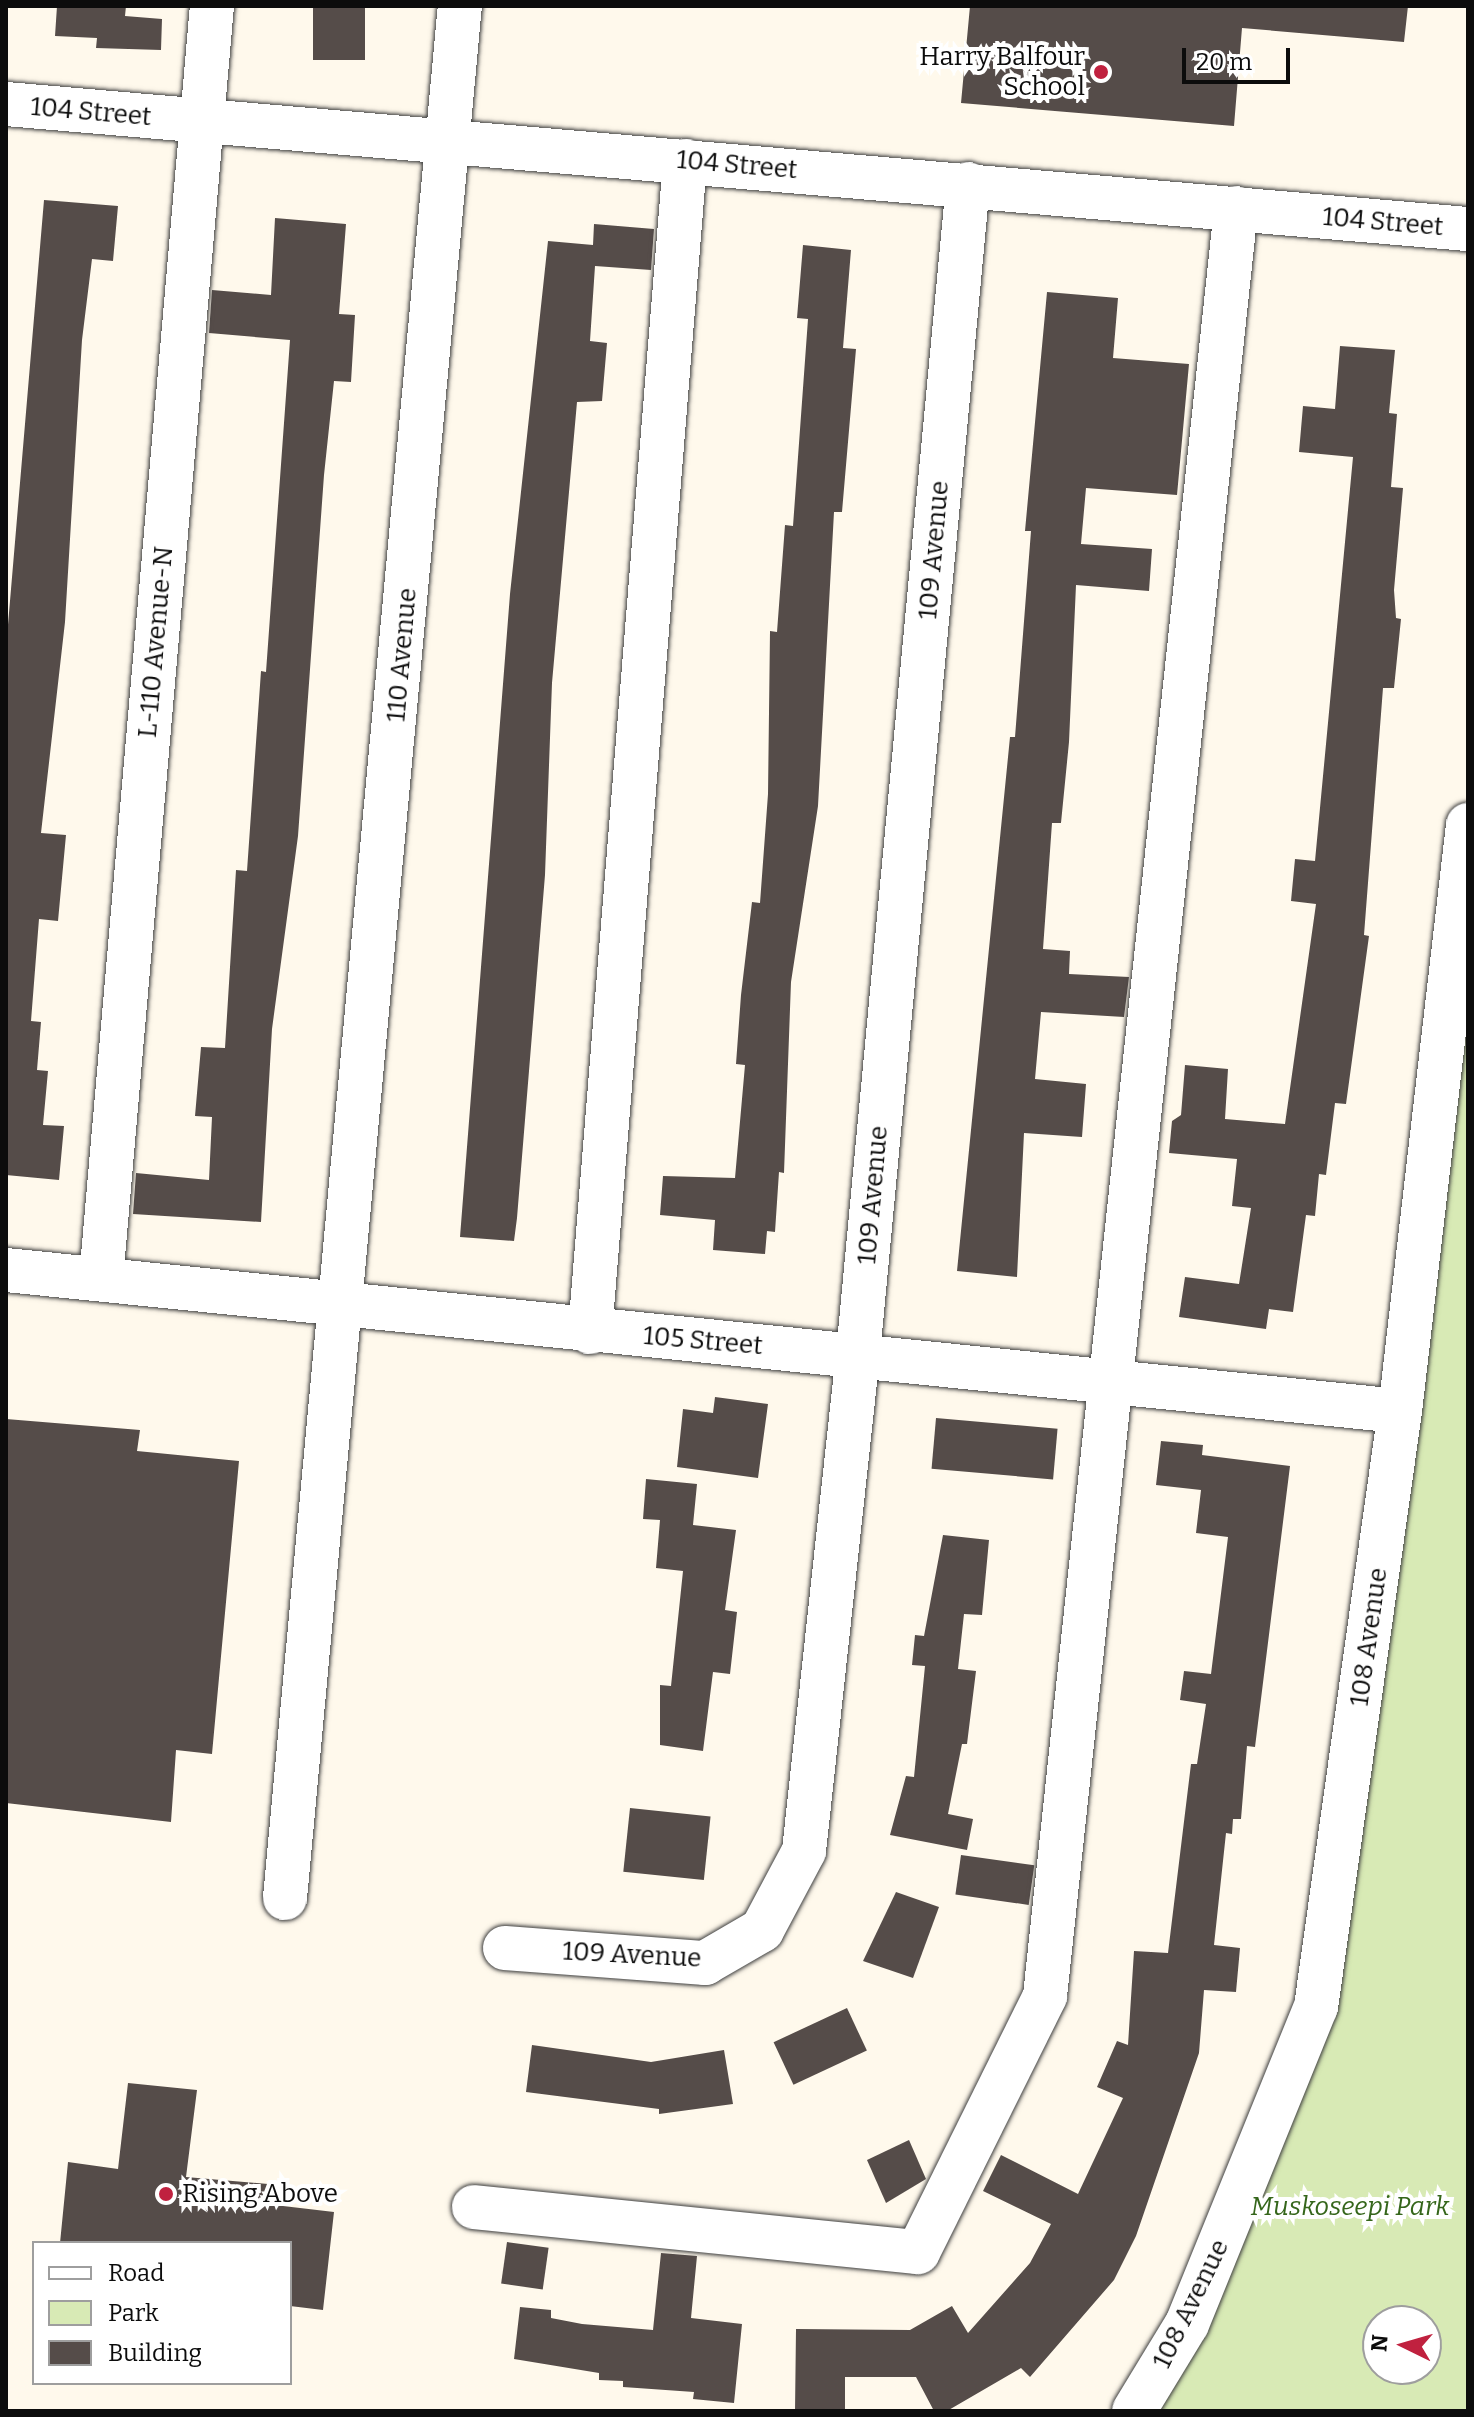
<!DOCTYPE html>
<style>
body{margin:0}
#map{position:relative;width:1474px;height:2417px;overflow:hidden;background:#fff9ec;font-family:Bitter,serif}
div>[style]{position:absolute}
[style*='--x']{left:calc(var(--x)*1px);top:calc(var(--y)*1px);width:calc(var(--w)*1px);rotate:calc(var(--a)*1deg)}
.green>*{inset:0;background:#d8eab5}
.building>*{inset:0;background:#554c49;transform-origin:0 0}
.roads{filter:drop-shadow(0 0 2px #3f3f3f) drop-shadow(0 0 2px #3f3f3f)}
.minor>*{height:44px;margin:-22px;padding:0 22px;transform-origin:22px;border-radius:22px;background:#fff}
.dots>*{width:22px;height:22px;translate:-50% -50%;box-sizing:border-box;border:4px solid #fff;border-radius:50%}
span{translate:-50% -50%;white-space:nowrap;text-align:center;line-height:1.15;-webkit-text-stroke:8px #fff;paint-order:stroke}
.poi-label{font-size:26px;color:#0c0c0c}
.right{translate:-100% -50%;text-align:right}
.left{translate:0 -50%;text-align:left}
.street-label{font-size:26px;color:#0c0c0c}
.park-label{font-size:26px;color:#35661b;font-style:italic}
.frame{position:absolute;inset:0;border:8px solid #0c0c0c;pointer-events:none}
.legend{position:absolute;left:32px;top:2241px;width:260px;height:144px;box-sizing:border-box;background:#fff;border:2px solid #9e9e9e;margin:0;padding:10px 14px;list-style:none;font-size:24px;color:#0c0c0c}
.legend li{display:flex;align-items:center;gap:16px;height:40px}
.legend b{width:40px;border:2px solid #9e9e9e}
.north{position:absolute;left:1362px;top:2305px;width:80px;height:80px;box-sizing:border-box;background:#fff;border:2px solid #9e9e9e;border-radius:50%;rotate:275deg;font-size:22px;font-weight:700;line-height:32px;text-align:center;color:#0c0c0c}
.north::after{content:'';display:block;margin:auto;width:28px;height:36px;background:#c0213f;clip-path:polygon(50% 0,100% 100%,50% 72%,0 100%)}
.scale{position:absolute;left:1182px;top:48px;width:108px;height:36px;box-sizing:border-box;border:4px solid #0c0c0c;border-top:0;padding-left:10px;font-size:24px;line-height:28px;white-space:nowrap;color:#0c0c0c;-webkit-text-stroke:6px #fff;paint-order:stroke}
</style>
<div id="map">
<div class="green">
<div style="clip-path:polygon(evenodd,1468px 794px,1468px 2411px,1114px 2411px,1162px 2338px,1332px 1963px,1468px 794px,1378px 2321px,1426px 2321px,1426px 2369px,1378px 2369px,1378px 2321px)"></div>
</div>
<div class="building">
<div style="clip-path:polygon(57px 6px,126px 6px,125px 16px,162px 19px,161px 50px,96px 48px,97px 38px,55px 36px)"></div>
<div style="left:313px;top:6px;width:52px;height:54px"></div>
<div style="clip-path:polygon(970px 6px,1408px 6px,1404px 42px,1242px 28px,1234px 126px,961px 103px)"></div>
<div style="clip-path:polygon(44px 200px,118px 206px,113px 261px,92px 259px,82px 340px,65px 622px,41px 833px,66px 835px,58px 921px,39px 919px,31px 1021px,41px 1022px,37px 1070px,48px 1071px,43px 1125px,64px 1126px,59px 1180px,6px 1175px,6px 648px)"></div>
<div style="clip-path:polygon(275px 218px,346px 224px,339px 314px,355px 315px,351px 382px,334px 381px,324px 475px,298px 836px,272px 1029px,261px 1222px,133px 1214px,136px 1173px,209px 1180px,212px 1117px,195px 1116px,201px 1047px,225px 1048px,236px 870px,247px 871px,261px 671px,266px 672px,290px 340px,209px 333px,212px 290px,271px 295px)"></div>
<div style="clip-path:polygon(594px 224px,654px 229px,651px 270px,595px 266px,590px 341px,607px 343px,602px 401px,577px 402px,552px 683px,545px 875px,517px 1218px,514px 1241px,460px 1237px,510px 594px,548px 241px,593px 245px)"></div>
<div style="clip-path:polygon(803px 245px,851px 250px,843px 348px,856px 349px,842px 512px,834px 512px,818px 806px,791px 982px,784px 1173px,779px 1172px,775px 1232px,767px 1231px,765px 1254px,713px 1250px,715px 1220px,660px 1215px,663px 1176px,735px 1178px,745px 1065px,736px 1064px,741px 995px,752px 902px,760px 903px,768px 794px,770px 631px,777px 632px,785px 525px,793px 526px,808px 319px,797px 318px)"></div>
<div style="clip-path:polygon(1047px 292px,1118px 298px,1113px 358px,1189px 364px,1177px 495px,1086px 488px,1081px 544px,1152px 549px,1149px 591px,1076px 585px,1069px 742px,1061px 823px,1052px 823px,1043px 949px,1070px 951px,1069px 974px,1129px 977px,1124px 1017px,1041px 1012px,1035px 1079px,1086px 1084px,1082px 1137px,1024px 1133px,1017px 1277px,957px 1271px,1010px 737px,1015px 737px,1031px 531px,1025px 531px)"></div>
<div style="clip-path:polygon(1340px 346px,1395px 350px,1389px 413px,1397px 414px,1391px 487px,1403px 488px,1394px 590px,1396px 618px,1401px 619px,1394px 688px,1383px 688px,1364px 935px,1369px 936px,1346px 1104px,1335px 1103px,1326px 1175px,1319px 1174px,1315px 1216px,1306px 1215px,1293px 1312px,1269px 1309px,1266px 1329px,1179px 1317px,1185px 1277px,1239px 1284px,1251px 1208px,1232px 1206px,1237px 1159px,1169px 1153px,1172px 1121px,1181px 1115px,1185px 1065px,1228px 1069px,1225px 1119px,1285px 1124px,1316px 904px,1291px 901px,1295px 859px,1315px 861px,1353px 457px,1299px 452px,1303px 406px,1335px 409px)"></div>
<div style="clip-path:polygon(715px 1397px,768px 1404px,758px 1478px,677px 1467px,683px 1409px,713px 1413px)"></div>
<div style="left:936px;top:1418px;width:122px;height:51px;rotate:5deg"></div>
<div style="clip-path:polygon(6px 1419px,140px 1430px,137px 1451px,239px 1461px,212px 1754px,176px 1750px,171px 1822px,6px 1803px)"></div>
<div style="clip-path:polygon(1161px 1441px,1203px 1445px,1202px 1455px,1290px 1466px,1255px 1747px,1247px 1746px,1241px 1819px,1233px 1819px,1232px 1834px,1226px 1833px,1214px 1945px,1240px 1948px,1236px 1992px,1204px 1990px,1199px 2053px,1136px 2236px,1114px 2280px,1030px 2377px,1021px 2368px,947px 2411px,934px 2411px,916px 2377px,845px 2377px,845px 2411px,795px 2411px,796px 2329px,910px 2330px,952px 2306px,968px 2333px,1030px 2263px,1051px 2224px,983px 2191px,1001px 2155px,1078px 2194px,1123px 2098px,1097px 2087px,1117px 2041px,1128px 2045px,1134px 1951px,1168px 1953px,1191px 1764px,1197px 1764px,1206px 1704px,1180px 1700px,1184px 1671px,1211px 1674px,1228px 1537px,1196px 1533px,1201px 1490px,1156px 1485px)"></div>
<div style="clip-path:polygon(646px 1479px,697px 1484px,693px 1525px,736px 1530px,725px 1610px,737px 1612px,730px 1674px,713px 1672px,703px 1751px,660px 1745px,660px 1685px,671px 1686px,683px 1571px,656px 1568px,660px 1520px,643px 1519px)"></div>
<div style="clip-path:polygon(943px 1535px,989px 1540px,982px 1615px,964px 1614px,958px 1669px,976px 1671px,967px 1744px,962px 1744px,948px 1814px,973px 1819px,967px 1850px,890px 1835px,906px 1776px,914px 1777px,925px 1666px,912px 1665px,915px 1635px,924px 1636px)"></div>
<div style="left:630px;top:1808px;width:81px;height:64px;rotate:6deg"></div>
<div style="left:961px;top:1855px;width:74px;height:40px;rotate:8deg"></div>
<div style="clip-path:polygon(896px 1892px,939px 1907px,913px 1978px,863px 1961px)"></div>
<div style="left:847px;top:2008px;width:47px;height:81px;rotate:65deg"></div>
<div style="clip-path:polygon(532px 2045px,651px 2062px,724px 2050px,733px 2104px,659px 2114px,659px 2109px,526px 2092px)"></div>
<div style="clip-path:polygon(128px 2083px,197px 2090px,186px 2177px,268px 2184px,266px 2204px,334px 2212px,323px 2310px,290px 2306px,290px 2243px,60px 2243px,68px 2162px,118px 2169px)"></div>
<div style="clip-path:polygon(909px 2140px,926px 2179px,886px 2203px,867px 2160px)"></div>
<div style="left:507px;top:2242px;width:42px;height:42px;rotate:8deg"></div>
<div style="clip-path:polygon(661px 2253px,697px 2256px,691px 2318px,742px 2324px,734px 2403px,693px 2399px,694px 2392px,623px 2387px,623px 2381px,599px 2380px,599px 2373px,514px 2359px,520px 2307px,551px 2310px,551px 2318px,582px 2324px,653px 2330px)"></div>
</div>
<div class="roads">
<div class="minor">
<div style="--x:6;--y:104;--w:1467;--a:4.89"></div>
<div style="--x:6;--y:1270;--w:1401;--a:5.78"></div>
<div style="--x:101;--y:1279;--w:1278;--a:-85.02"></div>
<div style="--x:590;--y:1332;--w:1175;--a:-85.36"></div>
<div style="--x:285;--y:1898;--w:1900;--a:-84.72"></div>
<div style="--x:505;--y:1948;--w:201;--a:4.3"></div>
<div style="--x:705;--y:1963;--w:66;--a:-30.1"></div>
<div style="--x:762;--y:1930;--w:89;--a:-62"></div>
<div style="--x:804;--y:1851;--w:500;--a:-83.8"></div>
<div style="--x:858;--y:1354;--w:1175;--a:-84.63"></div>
<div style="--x:474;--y:2207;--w:446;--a:5.8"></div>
<div style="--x:918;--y:2252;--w:286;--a:-63.6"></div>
<div style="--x:1045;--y:1996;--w:1798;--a:-83.9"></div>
<div style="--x:1134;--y:2411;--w:102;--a:-58.7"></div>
<div style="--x:1187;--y:2324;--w:342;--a:-67.9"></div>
<div style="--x:1316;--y:2007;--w:602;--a:-81.98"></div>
<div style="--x:1400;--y:1411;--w:590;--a:-83.38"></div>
</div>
</div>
<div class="dots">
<div style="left:1101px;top:72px;background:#c0213f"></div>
<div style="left:166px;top:2194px;background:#c0213f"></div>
</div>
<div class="poi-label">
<span class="right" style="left:1085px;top:72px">Harry Balfour<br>School</span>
<span class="left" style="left:182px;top:2194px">Rising Above</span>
</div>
<div class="street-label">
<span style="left:91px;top:112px;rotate:5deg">104 Street</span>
<span style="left:737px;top:165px;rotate:5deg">104 Street</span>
<span style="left:1383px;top:222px;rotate:5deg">104 Street</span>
<span style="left:934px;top:550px;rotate:-85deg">109 Avenue</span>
<span style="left:156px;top:642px;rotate:-85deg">L-110 Avenue-N</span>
<span style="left:402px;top:655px;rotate:-85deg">110 Avenue</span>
<span style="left:873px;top:1195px;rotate:-85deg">109 Avenue</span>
<span style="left:703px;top:1341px;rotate:5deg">105 Street</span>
<span style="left:1369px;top:1637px;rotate:-82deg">108 Avenue</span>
<span style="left:632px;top:1955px;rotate:3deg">109 Avenue</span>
<span style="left:1191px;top:2304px;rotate:-64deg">108 Avenue</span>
</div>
<div class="park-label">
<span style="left:1350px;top:2207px">Muskoseepi Park</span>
</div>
<div class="frame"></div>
<ul class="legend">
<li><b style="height:10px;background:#fff"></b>Road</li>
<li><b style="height:22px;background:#d8eab5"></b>Park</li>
<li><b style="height:22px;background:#554c49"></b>Building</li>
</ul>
<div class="north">N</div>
<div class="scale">20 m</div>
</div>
